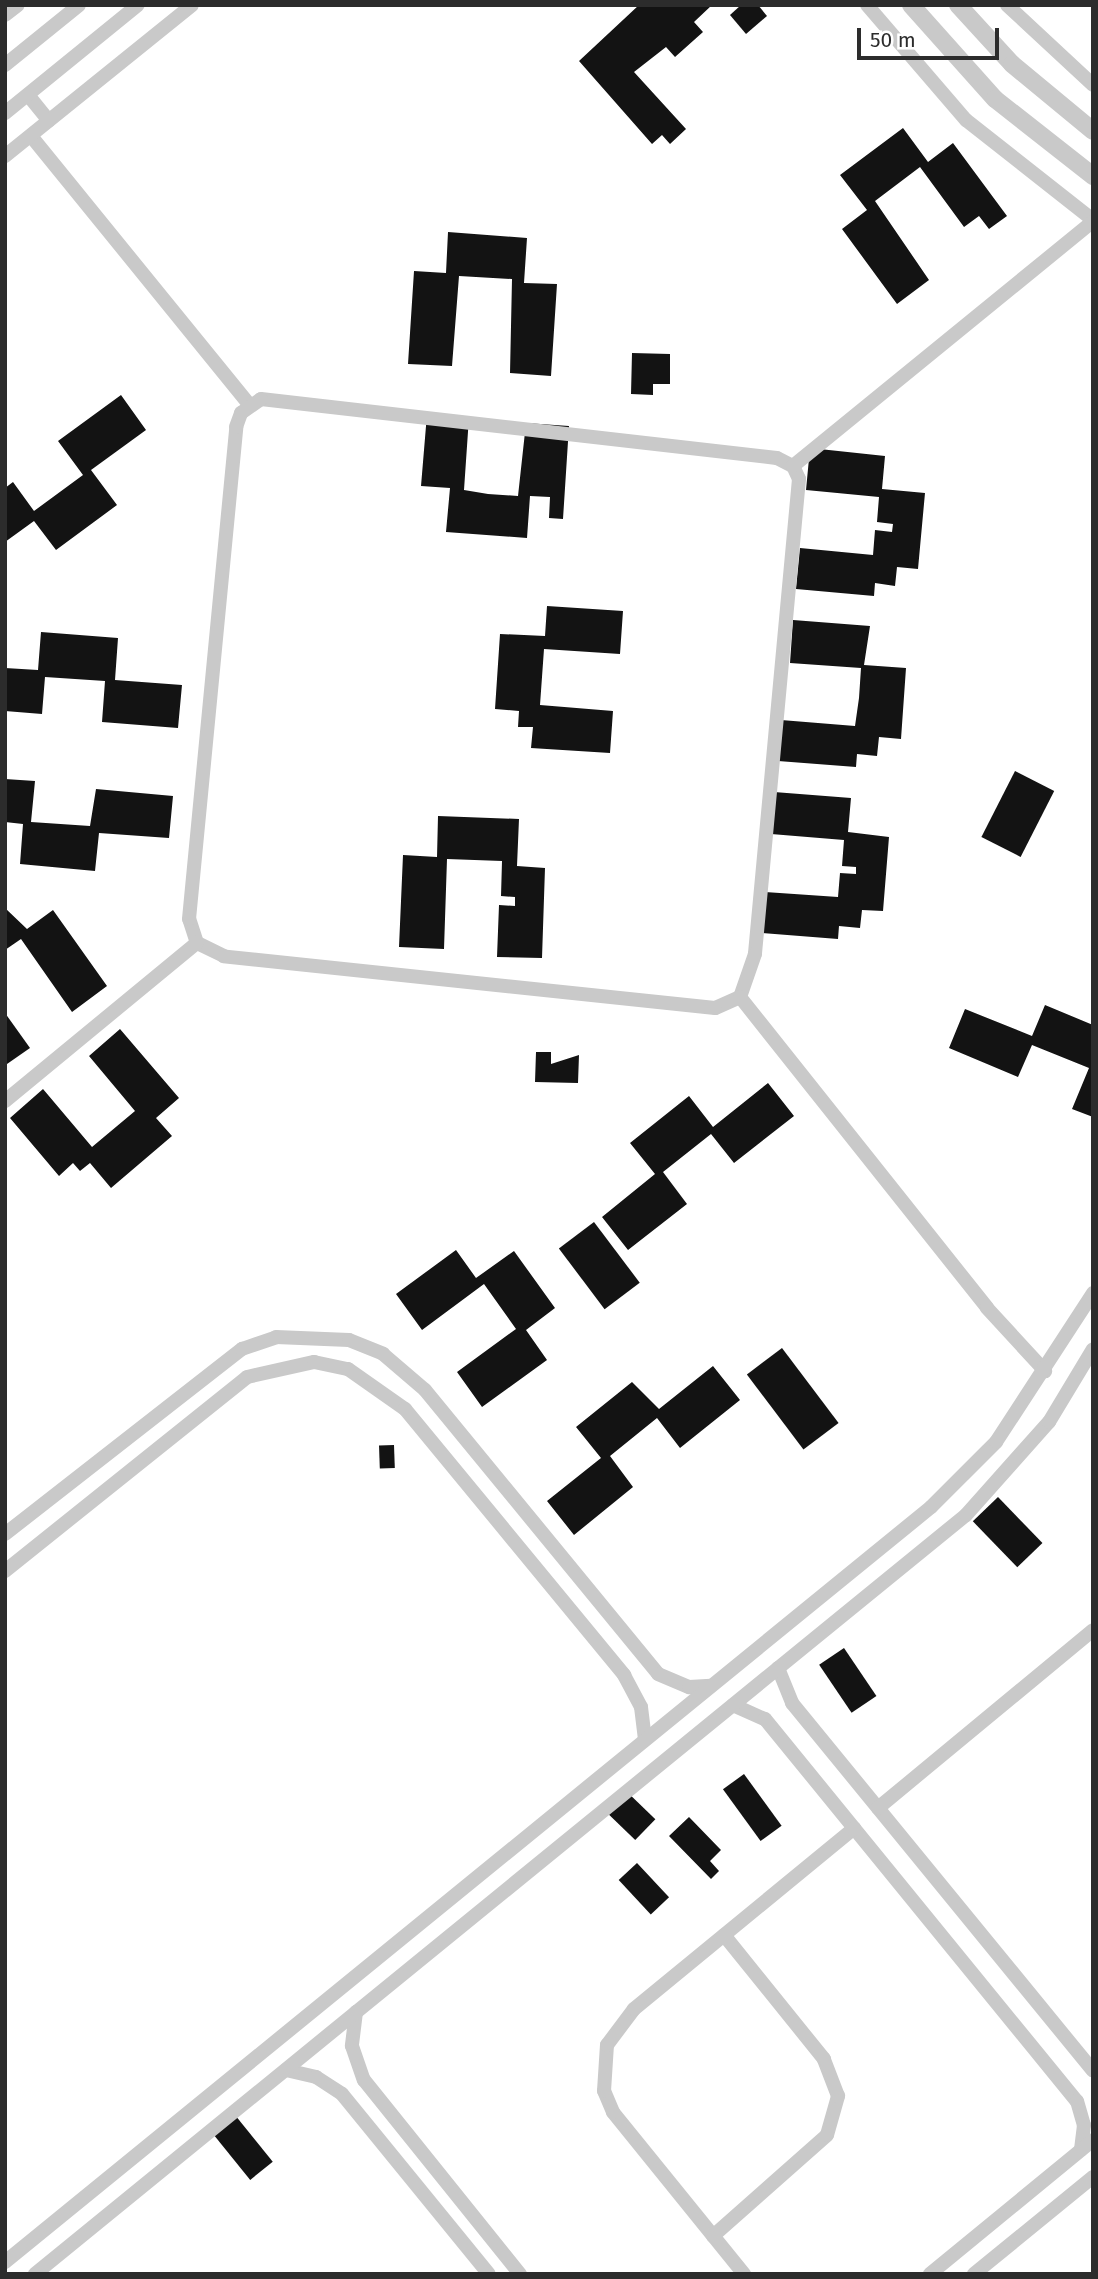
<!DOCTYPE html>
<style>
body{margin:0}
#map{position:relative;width:1098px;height:2279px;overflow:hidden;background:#fff;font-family:"Fira Sans",sans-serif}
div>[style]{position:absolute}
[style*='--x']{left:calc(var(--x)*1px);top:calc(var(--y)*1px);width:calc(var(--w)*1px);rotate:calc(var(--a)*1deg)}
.building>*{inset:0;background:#131313;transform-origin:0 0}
.minor>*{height:14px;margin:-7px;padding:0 7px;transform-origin:7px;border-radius:7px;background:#c9c9c9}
.tertiary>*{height:18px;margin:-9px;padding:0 9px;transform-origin:9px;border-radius:9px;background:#c9c9c9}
span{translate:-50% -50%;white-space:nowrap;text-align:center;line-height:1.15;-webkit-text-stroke:7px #fff;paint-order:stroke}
.frame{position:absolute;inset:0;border:7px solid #2c2c2c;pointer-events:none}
.scale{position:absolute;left:857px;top:28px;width:142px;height:32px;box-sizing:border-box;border:4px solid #2c2c2c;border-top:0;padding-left:9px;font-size:21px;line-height:24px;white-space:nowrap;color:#2c2c2c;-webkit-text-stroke:5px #fff;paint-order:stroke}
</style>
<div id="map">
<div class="building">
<div style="clip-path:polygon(639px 5px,712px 5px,694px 22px,703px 32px,675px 57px,666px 47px,634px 72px,686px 129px,670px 144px,662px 135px,652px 144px,579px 61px)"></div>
<div style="clip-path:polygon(741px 5px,758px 5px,767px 16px,746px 34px,730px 15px)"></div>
<div style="clip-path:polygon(903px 128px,928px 162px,953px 143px,1007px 216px,989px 229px,979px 216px,964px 227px,920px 167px,875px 201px,929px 280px,897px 304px,842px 229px,867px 210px,840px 175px)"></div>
<div style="clip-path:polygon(448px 232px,527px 238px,524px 283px,557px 284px,551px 376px,510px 373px,512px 279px,459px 276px,452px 366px,408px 364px,414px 271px,446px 273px)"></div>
<div style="clip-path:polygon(632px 353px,670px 354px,670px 384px,653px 384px,653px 395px,631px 394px)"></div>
<div style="clip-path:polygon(121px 395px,146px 430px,91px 470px,117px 505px,56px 550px,34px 521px,5px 542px,5px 488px,13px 482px,34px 511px,83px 475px,58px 441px)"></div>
<div style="clip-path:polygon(427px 414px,469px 417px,464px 490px,488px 494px,518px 496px,526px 423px,569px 426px,563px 519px,549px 518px,550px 497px,530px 496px,527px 538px,446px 532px,450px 488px,421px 486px)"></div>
<div style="clip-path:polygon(810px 448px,885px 456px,882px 489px,925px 493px,918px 569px,897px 567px,895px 586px,875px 583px,874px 596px,796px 589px,800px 548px,873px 555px,875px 530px,892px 532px,893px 524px,877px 522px,879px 497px,806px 490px)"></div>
<div style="clip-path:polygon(547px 606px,623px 611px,620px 654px,544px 649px,540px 705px,613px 711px,610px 753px,531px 748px,533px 727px,518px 727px,519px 711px,495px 709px,500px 634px,545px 636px)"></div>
<div style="clip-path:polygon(793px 620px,870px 626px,864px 665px,906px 668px,901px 739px,879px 737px,877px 756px,857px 754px,856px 767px,778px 761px,781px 720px,855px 726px,859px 698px,861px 668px,790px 663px)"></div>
<div style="clip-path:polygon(41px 632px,118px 638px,115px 680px,182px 685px,178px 728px,102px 722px,105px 681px,45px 677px,42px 714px,5px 711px,5px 668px,38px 670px)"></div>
<div style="left:1015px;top:771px;width:44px;height:74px;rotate:27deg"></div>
<div style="clip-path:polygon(5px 779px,35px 781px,31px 822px,90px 826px,96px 789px,173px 796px,169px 838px,99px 833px,95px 871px,20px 864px,23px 824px,5px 822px)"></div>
<div style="clip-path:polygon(774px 792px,851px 798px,848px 832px,889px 837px,883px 911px,862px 910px,860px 928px,839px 926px,838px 939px,762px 933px,765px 892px,838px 897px,840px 873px,856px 874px,856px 867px,842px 866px,844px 840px,771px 834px)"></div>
<div style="clip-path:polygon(438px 816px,519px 819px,517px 866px,545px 868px,542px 958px,497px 957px,499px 905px,515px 906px,515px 897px,501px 896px,502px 861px,447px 859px,444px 949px,399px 947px,403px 855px,437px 857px)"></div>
<div style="clip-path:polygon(5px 908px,27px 929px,53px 910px,107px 986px,72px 1012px,21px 939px,5px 950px)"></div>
<div style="clip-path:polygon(1045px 1005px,1093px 1025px,1093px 1117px,1072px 1109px,1089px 1068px,1032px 1045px,1018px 1077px,949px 1048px,965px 1009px,1032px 1036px)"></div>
<div style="clip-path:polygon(5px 1013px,30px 1048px,7px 1064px,5px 1062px)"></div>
<div style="clip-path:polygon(120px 1029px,179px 1098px,156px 1118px,172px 1136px,111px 1188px,90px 1163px,80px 1171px,73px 1163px,59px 1176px,10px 1118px,43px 1089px,92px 1147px,135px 1111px,89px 1056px)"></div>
<div style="clip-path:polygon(536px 1052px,551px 1052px,551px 1064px,579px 1055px,578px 1083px,535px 1082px)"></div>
<div style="clip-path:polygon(768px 1083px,794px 1116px,734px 1163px,711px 1134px,663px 1172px,687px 1204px,628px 1250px,602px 1217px,655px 1174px,630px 1143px,689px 1096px,713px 1127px)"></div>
<div style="left:594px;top:1222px;width:76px;height:44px;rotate:53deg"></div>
<div style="clip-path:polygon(456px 1250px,476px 1278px,514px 1251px,555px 1308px,526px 1330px,547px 1360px,482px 1407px,457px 1372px,516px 1329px,484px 1284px,422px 1330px,396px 1294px)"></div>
<div style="left:782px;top:1348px;width:94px;height:44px;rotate:53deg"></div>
<div style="clip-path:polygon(713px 1366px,740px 1400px,680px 1448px,657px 1418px,610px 1456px,633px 1487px,574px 1535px,547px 1501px,601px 1458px,576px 1427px,632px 1382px,659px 1409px)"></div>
<div style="left:394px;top:1445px;width:23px;height:15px;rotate:88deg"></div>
<div style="left:998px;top:1497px;width:64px;height:35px;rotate:46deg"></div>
<div style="left:844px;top:1648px;width:58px;height:30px;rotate:56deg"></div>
<div style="left:744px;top:1774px;width:64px;height:26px;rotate:54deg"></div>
<div style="left:623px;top:1788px;width:45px;height:29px;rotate:44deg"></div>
<div style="clip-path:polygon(689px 1817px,721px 1850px,710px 1861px,719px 1871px,711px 1879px,669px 1836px)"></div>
<div style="left:637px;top:1863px;width:47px;height:25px;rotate:47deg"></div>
<div style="left:235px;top:2115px;width:60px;height:29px;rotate:51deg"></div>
</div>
<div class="minor">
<div style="--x:867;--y:5;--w:152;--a:49.3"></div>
<div style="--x:966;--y:120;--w:162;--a:38.2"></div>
<div style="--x:1007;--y:5;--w:117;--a:42.9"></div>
<div style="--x:5;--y:15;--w:16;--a:-38"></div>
<div style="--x:5;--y:65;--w:95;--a:-39"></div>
<div style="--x:28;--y:95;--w:33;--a:51"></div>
<div style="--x:5;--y:113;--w:171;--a:-39.1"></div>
<div style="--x:31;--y:136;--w:345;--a:50.9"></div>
<div style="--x:5;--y:156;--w:240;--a:-38.9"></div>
<div style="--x:261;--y:399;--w:519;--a:6.52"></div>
<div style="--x:777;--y:458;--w:18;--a:27"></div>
<div style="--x:793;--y:466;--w:14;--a:65"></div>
<div style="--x:799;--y:479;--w:477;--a:95.3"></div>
<div style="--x:755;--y:954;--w:46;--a:109.2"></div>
<div style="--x:740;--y:997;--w:27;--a:156"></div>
<div style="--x:715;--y:1008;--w:494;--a:-174"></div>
<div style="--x:224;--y:956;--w:30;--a:-154"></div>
<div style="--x:197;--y:943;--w:25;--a:-108"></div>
<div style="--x:189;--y:919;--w:494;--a:-84.5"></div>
<div style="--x:236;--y:427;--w:15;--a:-70"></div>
<div style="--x:241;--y:413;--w:24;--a:-35"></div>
<div style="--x:793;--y:466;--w:387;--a:-39.2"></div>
<div style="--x:740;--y:997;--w:397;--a:51.5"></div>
<div style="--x:987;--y:1308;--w:86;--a:47.4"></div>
<div style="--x:5;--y:1101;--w:249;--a:-39.5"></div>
<div style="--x:5;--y:1534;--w:301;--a:-38"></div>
<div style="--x:242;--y:1349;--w:36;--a:-19"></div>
<div style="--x:276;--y:1337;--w:73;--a:2.4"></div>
<div style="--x:349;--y:1340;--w:37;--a:22"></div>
<div style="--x:383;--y:1354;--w:55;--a:40.6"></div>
<div style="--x:425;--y:1390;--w:367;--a:50.6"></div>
<div style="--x:658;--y:1674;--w:34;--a:23"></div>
<div style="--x:689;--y:1687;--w:22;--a:-3"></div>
<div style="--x:5;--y:1571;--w:310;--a:-38.7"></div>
<div style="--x:247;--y:1377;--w:69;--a:-12.6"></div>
<div style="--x:314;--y:1362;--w:35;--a:12"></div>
<div style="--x:348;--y:1369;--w:70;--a:35.1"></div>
<div style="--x:405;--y:1409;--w:345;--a:50.5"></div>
<div style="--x:624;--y:1675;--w:36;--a:62"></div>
<div style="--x:641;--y:1707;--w:33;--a:83"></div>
<div style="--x:778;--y:1668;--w:38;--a:68"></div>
<div style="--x:792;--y:1703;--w:475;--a:50.7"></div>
<div style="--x:733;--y:1705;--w:35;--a:24"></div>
<div style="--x:765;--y:1719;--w:493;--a:50.8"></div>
<div style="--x:1077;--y:2101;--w:25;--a:74"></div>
<div style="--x:1084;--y:2125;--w:25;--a:97"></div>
<div style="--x:878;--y:1808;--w:279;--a:-39.6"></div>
<div style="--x:356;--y:2012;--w:34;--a:97"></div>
<div style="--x:352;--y:2046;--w:36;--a:71"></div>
<div style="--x:364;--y:2080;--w:249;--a:51.2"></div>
<div style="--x:286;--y:2070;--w:31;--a:13"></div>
<div style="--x:316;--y:2077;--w:31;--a:33"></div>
<div style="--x:342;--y:2094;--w:232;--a:50.8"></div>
<div style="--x:713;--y:2236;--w:152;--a:-41.5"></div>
<div style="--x:827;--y:2135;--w:41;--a:-74.2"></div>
<div style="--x:838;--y:2096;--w:40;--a:-111"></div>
<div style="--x:824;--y:2059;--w:159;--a:-128.9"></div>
<div style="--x:5;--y:2262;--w:1195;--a:-39.19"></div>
<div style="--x:931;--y:1507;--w:92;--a:-45"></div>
<div style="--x:996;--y:1442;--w:178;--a:-56.9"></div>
<div style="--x:35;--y:2274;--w:1201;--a:-39.19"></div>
<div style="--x:966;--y:1515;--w:125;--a:-48.3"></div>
<div style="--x:1049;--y:1422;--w:85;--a:-58.9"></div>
<div style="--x:744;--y:2274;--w:208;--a:-129"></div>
<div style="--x:613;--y:2112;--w:23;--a:-113"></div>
<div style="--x:604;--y:2091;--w:46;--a:-86.3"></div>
<div style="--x:607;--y:2045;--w:45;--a:-53.1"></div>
<div style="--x:634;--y:2009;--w:285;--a:-39.4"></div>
<div style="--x:930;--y:2274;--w:211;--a:-39.4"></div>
<div style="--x:974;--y:2274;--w:154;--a:-39.2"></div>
</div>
<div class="tertiary">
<div style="--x:911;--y:5;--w:126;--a:48.2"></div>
<div style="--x:995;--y:99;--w:125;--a:38.2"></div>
<div style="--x:958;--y:5;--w:80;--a:47.5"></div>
<div style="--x:1012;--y:64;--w:105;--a:39.6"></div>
</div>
<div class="frame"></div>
<div class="scale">50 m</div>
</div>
